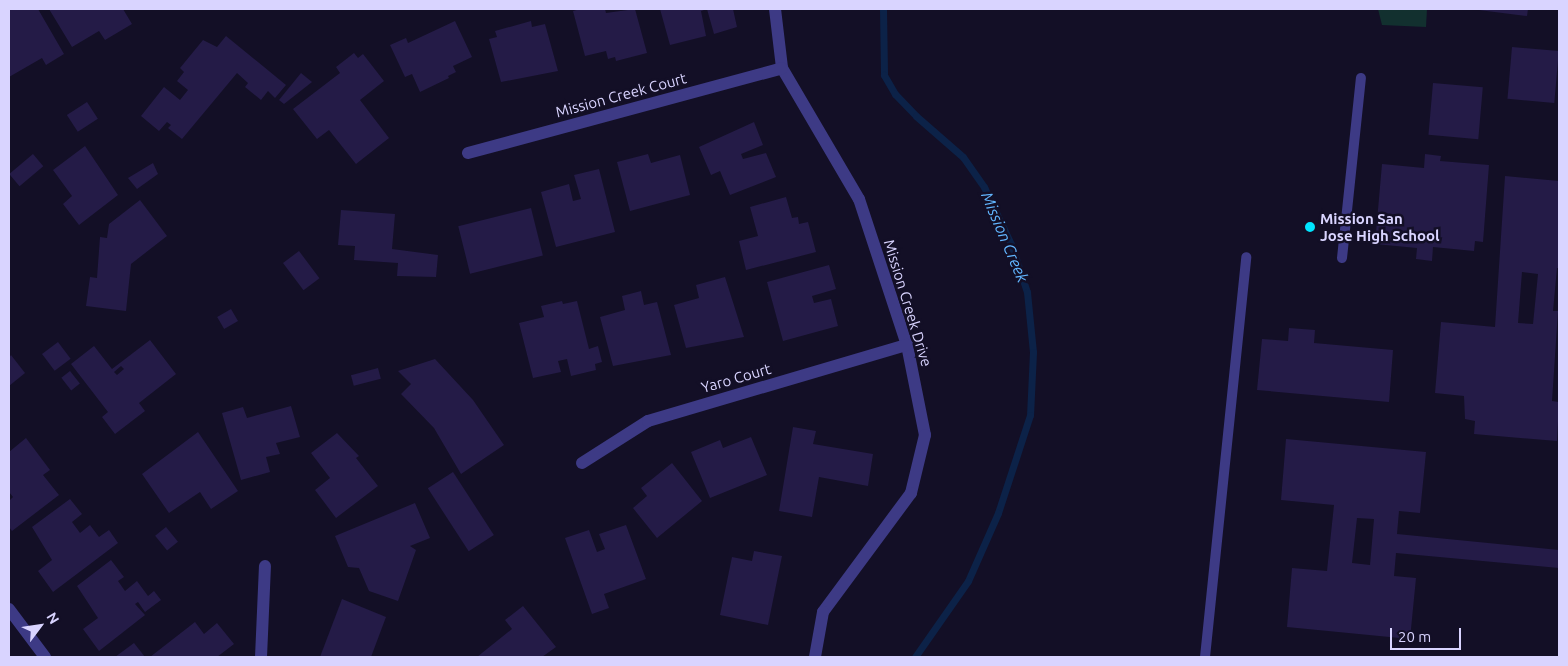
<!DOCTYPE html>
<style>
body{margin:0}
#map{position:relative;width:1568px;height:666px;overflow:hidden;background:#130f26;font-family:Ubuntu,sans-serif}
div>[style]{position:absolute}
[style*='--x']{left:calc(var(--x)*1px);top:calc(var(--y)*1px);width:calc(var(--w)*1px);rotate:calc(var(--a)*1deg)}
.green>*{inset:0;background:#12302f}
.stream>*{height:7px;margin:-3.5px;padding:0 3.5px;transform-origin:3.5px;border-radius:3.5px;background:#0c2248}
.building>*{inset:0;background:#241b47;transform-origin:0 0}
.service>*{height:10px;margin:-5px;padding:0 5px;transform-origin:5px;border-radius:5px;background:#3d3a85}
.minor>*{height:12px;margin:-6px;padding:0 6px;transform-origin:6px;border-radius:6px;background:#3d3a85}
.dots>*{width:14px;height:14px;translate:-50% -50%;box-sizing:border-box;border:2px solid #130f26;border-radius:50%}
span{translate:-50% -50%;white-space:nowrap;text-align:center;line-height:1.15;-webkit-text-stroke:5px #130f26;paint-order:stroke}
.street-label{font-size:15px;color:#d9d4ff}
.poi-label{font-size:15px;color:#d9d4ff;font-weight:700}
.left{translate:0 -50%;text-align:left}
.water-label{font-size:16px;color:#62b6ff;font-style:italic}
.frame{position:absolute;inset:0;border:10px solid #d9d4ff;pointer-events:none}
.north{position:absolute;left:15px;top:601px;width:50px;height:50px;-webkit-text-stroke:4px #130f26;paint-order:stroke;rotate:59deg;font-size:14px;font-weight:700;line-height:20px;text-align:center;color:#d9d4ff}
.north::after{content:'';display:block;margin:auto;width:18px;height:22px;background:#d9d4ff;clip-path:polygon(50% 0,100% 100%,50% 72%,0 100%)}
.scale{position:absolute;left:1390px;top:628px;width:71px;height:22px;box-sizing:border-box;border:2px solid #d9d4ff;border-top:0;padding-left:6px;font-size:15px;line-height:18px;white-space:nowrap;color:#d9d4ff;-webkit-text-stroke:4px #130f26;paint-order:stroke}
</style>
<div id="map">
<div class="green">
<div style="clip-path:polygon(1378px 9px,1427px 9px,1426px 27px,1382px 25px)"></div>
</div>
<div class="stream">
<div style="--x:883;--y:9;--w:66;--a:89.1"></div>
<div style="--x:884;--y:75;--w:22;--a:60"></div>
<div style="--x:895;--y:94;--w:30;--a:46"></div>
<div style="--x:916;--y:116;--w:62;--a:41.1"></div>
<div style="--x:963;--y:157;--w:37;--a:55"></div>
<div style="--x:984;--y:187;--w:63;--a:64.7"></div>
<div style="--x:1011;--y:244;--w:51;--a:71.6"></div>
<div style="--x:1027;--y:292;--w:60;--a:84.3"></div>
<div style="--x:1033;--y:352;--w:63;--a:92.7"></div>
<div style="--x:1030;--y:415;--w:103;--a:108.1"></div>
<div style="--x:998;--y:513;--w:74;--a:113.8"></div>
<div style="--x:968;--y:581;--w:93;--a:124.9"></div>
</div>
<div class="building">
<div style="clip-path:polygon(38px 9px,64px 54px,46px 65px,42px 58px,9px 77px,9px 10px)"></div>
<div style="clip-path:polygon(49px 9px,123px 9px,132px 24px,105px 40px,99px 31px,72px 47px)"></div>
<div style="clip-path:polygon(580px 9px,605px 9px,606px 13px,635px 9px,647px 53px,616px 61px,615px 57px,608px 59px,606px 51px,585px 56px,573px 11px)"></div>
<div style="clip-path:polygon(660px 9px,733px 9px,737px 27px,714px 34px,707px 9px,701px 11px,706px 36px,670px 45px)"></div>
<div style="clip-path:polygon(1471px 9px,1528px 9px,1527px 16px)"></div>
<div style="clip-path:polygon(455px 21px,472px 57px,453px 66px,456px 72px,448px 76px,449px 78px,420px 92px,412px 74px,405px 77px,390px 45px,406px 38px,408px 43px)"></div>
<div style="clip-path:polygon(531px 21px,532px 27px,545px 24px,558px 71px,501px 82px,489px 39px,497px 37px,495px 31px)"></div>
<div style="clip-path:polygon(226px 36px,286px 85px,275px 98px,268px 91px,261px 100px,245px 87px,248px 83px,237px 73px,182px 139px,168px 128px,171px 125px,167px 122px,159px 131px,141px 116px,164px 87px,180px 100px,188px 90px,177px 81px,184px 72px,180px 68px,203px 40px,217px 47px)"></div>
<div style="left:1512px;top:47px;width:47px;height:52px;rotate:5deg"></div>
<div style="clip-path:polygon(354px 53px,358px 58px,363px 54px,384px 81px,360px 100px,389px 138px,356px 164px,329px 130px,317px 139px,293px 109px,340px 73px,336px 67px)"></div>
<div style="clip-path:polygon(301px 73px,312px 82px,284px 104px,279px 100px)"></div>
<div style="left:1433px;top:83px;width:50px;height:52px;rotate:5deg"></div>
<div style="left:87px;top:102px;width:20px;height:24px;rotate:57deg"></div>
<div style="clip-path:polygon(754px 122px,763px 145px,741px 154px,743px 159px,766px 153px,776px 177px,730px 195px,720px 171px,711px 175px,699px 147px)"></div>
<div style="clip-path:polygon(85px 146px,118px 195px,79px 225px,63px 204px,72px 196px,53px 170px)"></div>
<div style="left:33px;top:154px;width:16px;height:31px;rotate:50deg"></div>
<div style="clip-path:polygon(648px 154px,651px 163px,680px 155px,690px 195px,630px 211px,617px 162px)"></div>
<div style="clip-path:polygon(1425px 154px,1441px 156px,1440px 161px,1489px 165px,1483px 242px,1475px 241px,1474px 251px,1433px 247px,1432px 261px,1416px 259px,1417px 248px,1375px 244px,1382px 164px,1424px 168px)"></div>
<div style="clip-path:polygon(153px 163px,158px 174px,137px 189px,128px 178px)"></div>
<div style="clip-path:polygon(599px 169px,615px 232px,556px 247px,541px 192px,569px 184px,573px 201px,581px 199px,574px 175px)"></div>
<div style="clip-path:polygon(evenodd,1505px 176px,1559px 181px,1559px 268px,1557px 268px,1553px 311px,1558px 311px,1552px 401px,1559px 402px,1557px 441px,1474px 434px,1475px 421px,1465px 419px,1464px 396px,1435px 393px,1441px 322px,1495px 327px,1505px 176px,1522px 272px,1538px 274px,1533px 324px,1518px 323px,1522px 272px)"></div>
<div style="clip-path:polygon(786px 197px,792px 218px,798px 217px,799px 224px,808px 222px,816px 252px,746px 270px,739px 241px,758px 236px,750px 207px)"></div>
<div style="clip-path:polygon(140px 200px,167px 236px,131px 264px,126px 311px,86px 306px,90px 277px,97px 278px,100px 237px,107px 238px,109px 224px)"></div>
<div style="left:531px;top:208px;width:49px;height:75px;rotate:76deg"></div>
<div style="clip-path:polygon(341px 210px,395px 214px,392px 249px,438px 255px,436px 277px,397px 276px,398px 263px,354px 260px,355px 246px,338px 245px)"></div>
<div style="left:299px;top:251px;width:34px;height:20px;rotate:53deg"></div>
<div style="clip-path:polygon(829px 265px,836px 289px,812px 296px,814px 303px,831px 299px,838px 326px,783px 341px,767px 282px)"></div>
<div style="clip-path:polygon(725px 277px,744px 337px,686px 348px,674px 305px,699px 298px,696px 285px)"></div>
<div style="clip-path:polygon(641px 291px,644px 305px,657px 302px,671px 355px,613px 366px,600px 317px,625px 310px,622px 296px)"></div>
<div style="clip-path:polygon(562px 301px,563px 304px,577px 301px,589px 349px,598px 346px,602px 362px,595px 364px,596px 370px,571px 376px,567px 359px,558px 361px,561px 372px,533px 378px,519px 323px,544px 317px,541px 306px)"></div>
<div style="left:231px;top:309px;width:14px;height:16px;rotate:60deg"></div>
<div style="clip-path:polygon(1289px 328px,1315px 330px,1314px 343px,1393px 350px,1389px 402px,1257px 390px,1262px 339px,1288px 341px)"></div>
<div style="clip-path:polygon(evenodd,150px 340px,176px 374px,139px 403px,145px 411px,115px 434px,102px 417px,108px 412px,71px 364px,94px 346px,112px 369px,150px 340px,121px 366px,124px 369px,117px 375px,114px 372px,121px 366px)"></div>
<div style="left:58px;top:342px;width:21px;height:20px;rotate:53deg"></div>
<div style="clip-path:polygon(11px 355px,25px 373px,9px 386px,9px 358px)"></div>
<div style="clip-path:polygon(435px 359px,473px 400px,504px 445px,461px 474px,434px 428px,401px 394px,411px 384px,398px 371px)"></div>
<div style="left:378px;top:368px;width:11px;height:28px;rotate:75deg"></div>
<div style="left:70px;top:371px;width:16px;height:11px;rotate:52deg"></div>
<div style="clip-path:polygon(291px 406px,300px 437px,276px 443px,280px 454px,266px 457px,270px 472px,241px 480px,222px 413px,243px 407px,247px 418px)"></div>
<div style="clip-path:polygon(793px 427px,816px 431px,813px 444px,873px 454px,868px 486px,819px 477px,812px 517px,779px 511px)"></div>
<div style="clip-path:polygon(198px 432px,238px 491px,211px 509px,200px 492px,169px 513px,142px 474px)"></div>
<div style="clip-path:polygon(337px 433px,359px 456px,356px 458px,378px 486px,336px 518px,315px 490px,330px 478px,311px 453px)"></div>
<div style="clip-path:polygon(751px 437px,767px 475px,710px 498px,691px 452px,720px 440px,723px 448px)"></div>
<div style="clip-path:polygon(26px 438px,50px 470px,43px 475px,59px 495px,12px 531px,9px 527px,9px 501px,13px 497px,9px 492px,9px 452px)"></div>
<div style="clip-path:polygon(evenodd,1286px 439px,1426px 452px,1420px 513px,1399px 511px,1397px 534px,1559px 550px,1559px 568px,1396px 553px,1394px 576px,1416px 578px,1410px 639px,1287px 627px,1292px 568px,1327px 571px,1334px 505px,1281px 500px,1286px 439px,1357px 518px,1374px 519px,1370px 565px,1352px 563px,1357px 518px)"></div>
<div style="clip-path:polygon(672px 463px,702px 501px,657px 538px,633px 508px,647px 496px,641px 488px)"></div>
<div style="left:453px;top:472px;width:75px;height:30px;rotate:57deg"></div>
<div style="clip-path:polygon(70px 499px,82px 514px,72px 522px,80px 533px,90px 525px,99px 537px,109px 530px,118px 543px,53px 592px,38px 571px,52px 560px,32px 527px)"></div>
<div style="clip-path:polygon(415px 503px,430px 538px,410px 546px,416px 550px,398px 601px,369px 591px,359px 568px,348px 567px,335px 536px)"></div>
<div style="clip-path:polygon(626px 525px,646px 579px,604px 594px,609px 608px,592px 614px,565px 538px,589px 530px,597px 552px,605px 549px,599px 534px)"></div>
<div style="left:166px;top:527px;width:19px;height:14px;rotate:51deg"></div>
<div style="clip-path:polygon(754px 551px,782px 556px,768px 625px,720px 615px,732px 557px,752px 561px)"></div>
<div style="clip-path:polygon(111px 560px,124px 577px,118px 581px,125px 591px,137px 581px,148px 596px,154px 591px,161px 600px,145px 612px,138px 602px,135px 604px,145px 615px,99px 651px,83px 629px,98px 618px,77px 586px)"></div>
<div style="clip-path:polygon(342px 599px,386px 617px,371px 657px,320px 657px)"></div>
<div style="clip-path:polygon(523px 606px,556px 647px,542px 657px,477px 657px,512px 629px,505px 620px)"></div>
<div style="clip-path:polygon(195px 622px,204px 634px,217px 623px,234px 644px,217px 657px,150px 657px)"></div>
<div style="clip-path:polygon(134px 643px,145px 657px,115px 657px)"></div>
</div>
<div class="service">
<div style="--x:1342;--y:258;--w:181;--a:-84"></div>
<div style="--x:1205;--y:657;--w:402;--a:-84.1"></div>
</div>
<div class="minor">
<div style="--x:775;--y:9;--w:59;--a:83.2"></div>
<div style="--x:782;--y:68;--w:152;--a:59.6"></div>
<div style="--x:859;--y:199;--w:154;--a:71.8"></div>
<div style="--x:907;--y:345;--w:92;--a:78.7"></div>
<div style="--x:925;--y:435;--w:60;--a:103.6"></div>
<div style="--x:911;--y:493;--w:148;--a:126.5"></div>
<div style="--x:823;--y:612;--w:46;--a:100.1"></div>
<div style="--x:468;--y:153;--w:325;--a:-15.1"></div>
<div style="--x:582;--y:463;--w:78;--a:-32.5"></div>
<div style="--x:648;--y:421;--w:270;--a:-16.4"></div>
<div style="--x:9;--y:609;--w:60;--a:53.1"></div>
<div style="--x:261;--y:657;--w:91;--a:-87.5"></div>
</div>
<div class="dots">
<div style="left:1310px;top:227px;background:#00e5ff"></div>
</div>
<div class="street-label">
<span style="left:621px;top:95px;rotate:-15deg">Mission Creek Court</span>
<span style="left:908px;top:303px;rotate:73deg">Mission Creek Drive</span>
<span style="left:736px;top:378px;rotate:-16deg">Yaro Court</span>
</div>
<div class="poi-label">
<span class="left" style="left:1320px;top:227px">Mission San<br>Jose High School</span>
</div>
<div class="water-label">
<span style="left:1005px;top:237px;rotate:67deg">Mission Creek</span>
</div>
<div class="frame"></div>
<div class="north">N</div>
<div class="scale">20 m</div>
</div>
